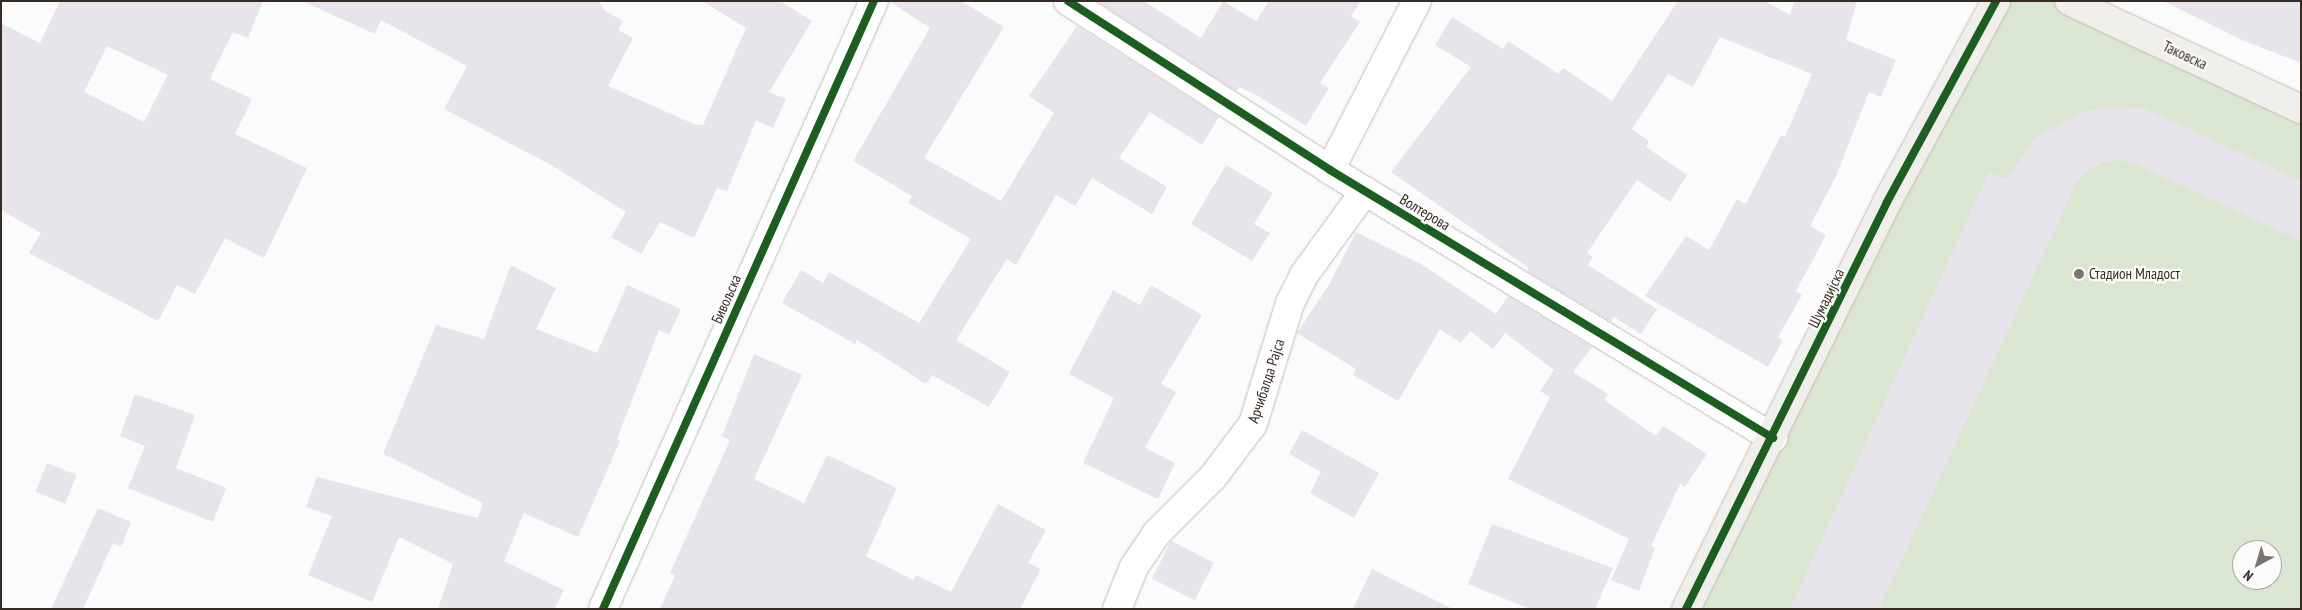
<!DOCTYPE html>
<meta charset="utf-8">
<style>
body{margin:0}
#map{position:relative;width:2302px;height:610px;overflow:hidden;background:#fbfbfb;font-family:"PT Sans Narrow",sans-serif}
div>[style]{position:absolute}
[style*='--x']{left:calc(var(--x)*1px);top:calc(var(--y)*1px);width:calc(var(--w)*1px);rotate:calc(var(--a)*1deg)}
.green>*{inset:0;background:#dbe6d2}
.building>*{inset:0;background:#e7e4eb;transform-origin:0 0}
.roads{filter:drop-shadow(0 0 1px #c2bcb9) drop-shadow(0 0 1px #c2bcb9)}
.street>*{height:28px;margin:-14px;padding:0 14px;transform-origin:14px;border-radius:14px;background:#fefefe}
.secondary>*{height:28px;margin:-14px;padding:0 14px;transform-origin:14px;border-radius:14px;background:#f1efec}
.cycleway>*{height:8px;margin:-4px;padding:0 4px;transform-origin:4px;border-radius:4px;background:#1b5e20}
.dots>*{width:14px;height:14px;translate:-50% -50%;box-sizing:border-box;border:2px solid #fbfbfb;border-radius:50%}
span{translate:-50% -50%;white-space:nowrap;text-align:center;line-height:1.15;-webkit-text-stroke:4.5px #fbfbfb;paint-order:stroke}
.street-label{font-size:15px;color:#382b24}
.poi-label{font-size:15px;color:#382b24}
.left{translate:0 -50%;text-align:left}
.frame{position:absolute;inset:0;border:2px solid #382b24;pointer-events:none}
.north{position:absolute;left:2232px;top:540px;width:50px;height:50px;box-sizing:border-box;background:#fbfbfb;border:1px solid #ada8a5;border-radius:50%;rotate:219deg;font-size:14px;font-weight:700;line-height:20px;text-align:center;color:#382b24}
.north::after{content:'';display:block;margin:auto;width:18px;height:22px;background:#7c746f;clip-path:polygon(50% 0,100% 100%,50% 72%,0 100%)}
</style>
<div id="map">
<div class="green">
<div style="clip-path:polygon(evenodd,1996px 1px,2069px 1px,2301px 109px,2301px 609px,1686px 609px,1996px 1px,2242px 550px,2272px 550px,2272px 580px,2242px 580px,2242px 550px)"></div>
</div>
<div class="building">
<div style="clip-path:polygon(evenodd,60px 1px,263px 1px,248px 38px,233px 32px,210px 79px,252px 99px,235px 134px,307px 168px,264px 258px,225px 238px,195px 294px,177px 285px,158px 321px,29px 253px,41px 233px,1px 210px,1px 23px,40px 43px,60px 1px,107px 46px,168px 75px,144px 122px,84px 92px,107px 46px)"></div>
<div style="clip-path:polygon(302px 1px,599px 1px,605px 11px,623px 21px,618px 30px,633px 38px,608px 86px,696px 125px,703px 125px,746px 28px,702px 1px,780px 1px,812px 21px,769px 92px,786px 99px,773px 128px,756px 121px,727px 191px,717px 188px,694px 238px,660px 222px,641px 254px,611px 237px,626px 212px,551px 165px,444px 109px,467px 66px,381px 20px,375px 34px)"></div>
<div style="clip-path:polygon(889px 1px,961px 1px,1004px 27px,924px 158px,1001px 201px,1054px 113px,1029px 96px,1077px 26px,1219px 117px,1202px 145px,1150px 112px,1119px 158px,1167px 187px,1152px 214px,1092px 178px,1075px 206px,1056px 195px,1016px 265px,1007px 259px,956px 340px,1010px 372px,989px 407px,932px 375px,926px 384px,857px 340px,855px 344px,782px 303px,801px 270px,823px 283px,829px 272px,919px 323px,971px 239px,908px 203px,912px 196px,853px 161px,930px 28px)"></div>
<div style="clip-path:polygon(1097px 1px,1144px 1px,1201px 38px,1223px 1px,1256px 21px,1269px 1px,1361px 1px,1351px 16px,1360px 22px,1320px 83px,1329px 88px,1306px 126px,1258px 96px,1239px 87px,1236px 91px)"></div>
<div style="clip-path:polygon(1678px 1px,1765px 1px,1790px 15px,1794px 1px,1857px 1px,1846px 40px,1896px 60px,1881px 97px,1869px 92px,1836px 176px,1810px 226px,1826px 235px,1796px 291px,1802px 295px,1778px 337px,1783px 340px,1768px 367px,1645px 296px,1686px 236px,1709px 250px,1737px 199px,1746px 204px,1781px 135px,1785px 137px,1812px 74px,1720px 37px,1693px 87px,1668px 74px,1632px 129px,1649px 141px,1646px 147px,1687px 175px,1670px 202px,1637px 180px,1587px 253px,1593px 257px,1588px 265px,1657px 309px,1641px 334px,1614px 317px,1611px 322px,1527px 271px,1529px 268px,1391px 172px,1471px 67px,1435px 45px,1452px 17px,1503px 49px,1508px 41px,1559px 74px,1563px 68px,1612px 101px)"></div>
<div style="clip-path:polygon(2163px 1px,2301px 1px,2301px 63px,2240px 39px)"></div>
<div style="clip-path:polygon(2108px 107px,2144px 108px,2301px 181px,2301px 241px,2137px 165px,2120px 160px,2103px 162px,2087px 171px,2076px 184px,1879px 609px,1790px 609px,1989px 172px,2007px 179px,2035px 138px,2081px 113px)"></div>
<div style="clip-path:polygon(1226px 165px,1273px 193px,1254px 224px,1270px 233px,1252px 261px,1191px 224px)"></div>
<div style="clip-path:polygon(1356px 232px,1421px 264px,1496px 314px,1508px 296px,1592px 347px,1573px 372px,1608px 394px,1604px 400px,1656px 436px,1663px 426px,1707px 454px,1685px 487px,1680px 484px,1651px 546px,1655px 548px,1639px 591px,1611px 580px,1629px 539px,1508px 479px,1550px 397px,1540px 391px,1554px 370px,1505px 333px,1493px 349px,1470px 331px,1461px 343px,1440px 329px,1398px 401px,1353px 375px,1356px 369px,1297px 333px,1329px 285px)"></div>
<div style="clip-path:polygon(511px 265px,556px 288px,536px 329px,597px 353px,627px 285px,681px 309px,669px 335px,659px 330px,617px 439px,620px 441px,578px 537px,524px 513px,504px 561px,564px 590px,554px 609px,438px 609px,453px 564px,399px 537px,372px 602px,308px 575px,332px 516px,306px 507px,317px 477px,478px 518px,483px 503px,383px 454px,436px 325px,484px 339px)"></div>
<div style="clip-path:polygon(1151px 285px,1202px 315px,1161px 384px,1176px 392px,1145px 448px,1175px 463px,1158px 499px,1083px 463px,1114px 398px,1069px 374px,1113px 290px,1140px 305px)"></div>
<div style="clip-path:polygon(754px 354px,802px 375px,754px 479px,804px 503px,827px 455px,897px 488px,866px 556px,913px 580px,916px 575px,951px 592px,998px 504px,1046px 530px,1028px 563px,1041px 569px,1020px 609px,660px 609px,675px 575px,670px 573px,730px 440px,722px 436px)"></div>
<div style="clip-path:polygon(135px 394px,195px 415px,176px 468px,226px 488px,213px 522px,128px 488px,145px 446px,120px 436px)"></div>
<div style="clip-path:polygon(1302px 430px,1379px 473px,1354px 518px,1310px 493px,1321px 472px,1289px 454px)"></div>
<div style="left:47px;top:463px;width:32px;height:31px;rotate:22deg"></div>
<div style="clip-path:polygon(98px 508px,131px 522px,121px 547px,113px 543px,83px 609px,51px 609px)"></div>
<div style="clip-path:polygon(1492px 524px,1613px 568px,1595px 609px,1530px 609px,1468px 584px)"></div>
<div style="left:1171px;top:541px;width:48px;height:42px;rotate:27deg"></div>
<div style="clip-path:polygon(1372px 569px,1453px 609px,1353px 609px)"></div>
</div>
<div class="roads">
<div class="street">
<div style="--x:1068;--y:1;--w:312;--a:32.8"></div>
<div style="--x:1330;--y:170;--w:518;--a:31.17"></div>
<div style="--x:1330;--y:170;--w:190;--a:-62.8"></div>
<div style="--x:603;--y:609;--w:666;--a:-65.98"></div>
<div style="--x:1117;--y:609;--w:45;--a:-68"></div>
<div style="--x:1134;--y:567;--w:40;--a:-56"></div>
<div style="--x:1156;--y:534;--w:81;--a:-45"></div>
<div style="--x:1213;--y:477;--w:66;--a:-53"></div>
<div style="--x:1253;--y:424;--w:127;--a:-73"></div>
<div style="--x:1290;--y:303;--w:31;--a:-63"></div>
<div style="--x:1304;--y:275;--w:104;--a:-54"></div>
</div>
<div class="secondary">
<div style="--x:2069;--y:1;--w:256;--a:25"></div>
<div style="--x:1686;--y:609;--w:454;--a:-63.7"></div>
<div style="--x:1887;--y:202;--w:229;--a:-61.5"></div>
</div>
</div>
<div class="cycleway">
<div style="--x:1068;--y:1;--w:312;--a:32.8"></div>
<div style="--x:1330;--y:170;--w:518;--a:31.17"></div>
<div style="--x:603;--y:609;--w:666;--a:-65.98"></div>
<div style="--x:1686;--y:609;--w:454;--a:-63.7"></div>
<div style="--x:1887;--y:202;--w:229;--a:-61.5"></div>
</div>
<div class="dots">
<div style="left:2079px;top:274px;background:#7c746f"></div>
</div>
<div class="street-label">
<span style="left:2185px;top:55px;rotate:25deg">Таковска</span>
<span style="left:1425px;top:212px;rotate:31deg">Волтерова</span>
<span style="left:1826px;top:298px;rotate:-64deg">Шумадијска</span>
<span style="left:726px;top:299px;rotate:-66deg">Бивољска</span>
<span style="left:1266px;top:381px;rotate:-72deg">Арчибалда Рајса</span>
</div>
<div class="poi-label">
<span class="left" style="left:2089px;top:274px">Стадион Младост</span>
</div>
<div class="frame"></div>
<div class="north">N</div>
</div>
